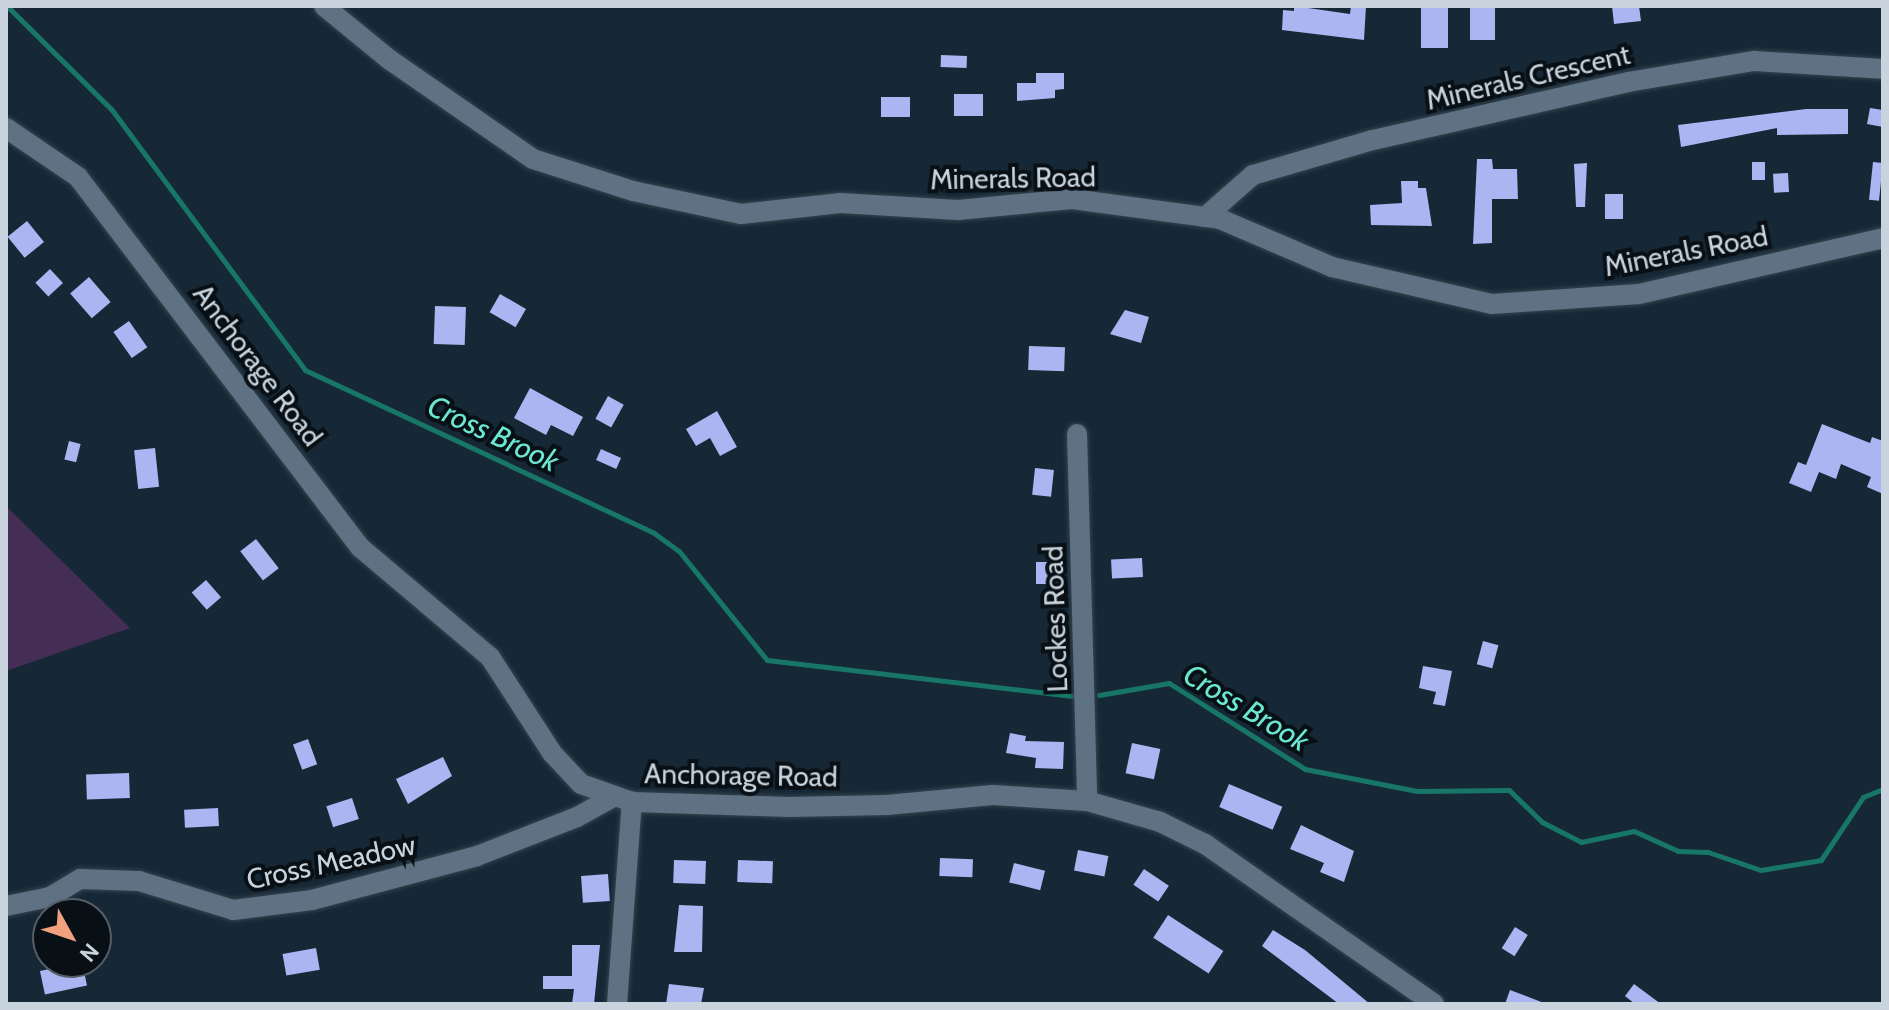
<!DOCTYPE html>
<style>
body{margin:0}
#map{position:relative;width:1889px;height:1010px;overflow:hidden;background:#162836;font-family:Cabin,sans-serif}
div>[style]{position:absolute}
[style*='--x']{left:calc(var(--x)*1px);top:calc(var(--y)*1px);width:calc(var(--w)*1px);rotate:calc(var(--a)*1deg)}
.green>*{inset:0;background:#442e56}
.stream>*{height:5px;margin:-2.5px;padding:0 2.5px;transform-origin:2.5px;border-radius:2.5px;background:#187667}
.building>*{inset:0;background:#aab5f1;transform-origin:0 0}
.roads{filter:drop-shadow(0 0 2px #35434f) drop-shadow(0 0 2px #35434f)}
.minor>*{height:20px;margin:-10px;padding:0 10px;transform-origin:10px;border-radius:10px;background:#5e7283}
span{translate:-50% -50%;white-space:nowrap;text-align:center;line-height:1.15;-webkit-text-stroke:8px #081016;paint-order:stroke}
.street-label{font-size:28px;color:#c8d3dd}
.water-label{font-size:30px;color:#6be6d0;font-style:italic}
.frame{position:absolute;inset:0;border:8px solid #c8d3dd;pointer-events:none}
.north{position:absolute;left:32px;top:898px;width:80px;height:80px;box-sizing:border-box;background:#081016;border:2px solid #555e66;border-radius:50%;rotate:130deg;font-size:22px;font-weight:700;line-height:32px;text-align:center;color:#c8d3dd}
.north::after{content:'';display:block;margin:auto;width:28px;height:36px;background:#f1a17d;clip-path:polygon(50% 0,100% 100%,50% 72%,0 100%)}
</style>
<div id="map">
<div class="green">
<div style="clip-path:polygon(6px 506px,130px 628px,6px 671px)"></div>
</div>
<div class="stream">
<div style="--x:7;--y:6;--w:148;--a:44.7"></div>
<div style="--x:112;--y:110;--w:324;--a:53.4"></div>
<div style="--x:305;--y:370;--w:385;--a:25"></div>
<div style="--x:654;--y:533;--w:31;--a:36"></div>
<div style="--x:679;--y:551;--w:140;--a:51.1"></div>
<div style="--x:767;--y:660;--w:310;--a:6.7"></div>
<div style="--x:1099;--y:695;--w:71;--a:-9.7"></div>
<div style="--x:1169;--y:683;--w:161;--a:32.3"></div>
<div style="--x:1305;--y:769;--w:114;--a:11.1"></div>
<div style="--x:1417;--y:791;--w:92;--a:-0.6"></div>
<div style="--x:1509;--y:790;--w:46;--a:44.1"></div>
<div style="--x:1542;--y:822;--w:44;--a:27.1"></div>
<div style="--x:1581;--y:842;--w:54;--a:-11.7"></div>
<div style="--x:1634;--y:831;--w:48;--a:24.4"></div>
<div style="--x:1678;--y:851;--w:30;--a:2"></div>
<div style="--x:1708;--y:852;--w:56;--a:18.8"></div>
<div style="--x:1761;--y:870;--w:61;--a:-9.5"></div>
<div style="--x:1821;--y:860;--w:76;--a:-56.3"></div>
<div style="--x:1863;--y:797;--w:22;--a:-22"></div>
</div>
<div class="building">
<div style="clip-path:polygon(1294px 6px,1350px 14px,1351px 6px,1366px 6px,1364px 40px,1282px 30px,1283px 10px,1294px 11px)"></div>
<div style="left:1421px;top:6px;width:27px;height:42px"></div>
<div style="left:1470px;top:6px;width:25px;height:34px"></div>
<div style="clip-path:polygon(1612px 6px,1639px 6px,1641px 21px,1614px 24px)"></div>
<div style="left:941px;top:55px;width:26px;height:12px;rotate:2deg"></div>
<div style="clip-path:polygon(1036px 73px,1064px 73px,1064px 89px,1055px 90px,1055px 98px,1017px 101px,1017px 83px,1036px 83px)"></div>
<div style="left:954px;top:94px;width:29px;height:22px"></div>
<div style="left:881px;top:97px;width:29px;height:20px"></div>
<div style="clip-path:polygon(1870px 108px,1883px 110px,1883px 127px,1867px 124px)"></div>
<div style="clip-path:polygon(1806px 109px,1848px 109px,1848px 134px,1777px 135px,1777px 128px,1681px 147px,1678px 125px)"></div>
<div style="clip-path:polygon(1477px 159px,1492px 159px,1493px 169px,1517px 169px,1518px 199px,1492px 199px,1492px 243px,1473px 244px)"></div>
<div style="left:1752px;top:162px;width:13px;height:18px"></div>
<div style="left:1873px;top:162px;width:10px;height:38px;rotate:6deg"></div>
<div style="clip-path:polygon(1587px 163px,1585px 207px,1576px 207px,1574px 164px)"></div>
<div style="left:1788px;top:173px;width:19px;height:15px;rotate:87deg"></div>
<div style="clip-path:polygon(1401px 181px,1418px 181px,1418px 188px,1426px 188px,1432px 226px,1371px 225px,1370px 205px,1402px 203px)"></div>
<div style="left:1605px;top:194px;width:18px;height:25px"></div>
<div style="left:27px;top:221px;width:27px;height:25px;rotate:51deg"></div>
<div style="left:50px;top:269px;width:19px;height:20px;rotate:47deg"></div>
<div style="left:89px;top:277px;width:33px;height:25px;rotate:49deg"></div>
<div style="left:500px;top:294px;width:30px;height:21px;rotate:30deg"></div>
<div style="left:435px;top:306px;width:31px;height:38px;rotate:2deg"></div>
<div style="clip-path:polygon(1125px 310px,1149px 317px,1141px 343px,1110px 334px)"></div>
<div style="left:129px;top:321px;width:32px;height:19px;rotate:55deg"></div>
<div style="left:1029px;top:346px;width:36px;height:24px;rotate:2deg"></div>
<div style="clip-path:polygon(530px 388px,583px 417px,573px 436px,551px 425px,546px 435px,514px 418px)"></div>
<div style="left:608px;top:396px;width:18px;height:26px;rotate:29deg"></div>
<div style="clip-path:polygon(717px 411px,737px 447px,720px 456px,710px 438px,696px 446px,686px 429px)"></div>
<div style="clip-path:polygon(1822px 424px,1870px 443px,1872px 437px,1883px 441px,1883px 494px,1867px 487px,1871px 477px,1841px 464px,1836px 479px,1819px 472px,1811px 492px,1789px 483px,1798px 462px,1806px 465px)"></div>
<div style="left:69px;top:441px;width:12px;height:19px;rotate:14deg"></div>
<div style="left:155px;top:448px;width:39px;height:21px;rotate:84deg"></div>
<div style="left:601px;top:449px;width:22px;height:12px;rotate:24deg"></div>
<div style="left:1035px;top:468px;width:19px;height:27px;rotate:6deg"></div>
<div style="left:256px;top:539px;width:37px;height:20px;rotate:52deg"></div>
<div style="left:1142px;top:558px;width:19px;height:31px;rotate:87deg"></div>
<div style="left:1036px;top:562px;width:29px;height:22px"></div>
<div style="left:206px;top:580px;width:23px;height:19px;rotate:49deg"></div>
<div style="left:1483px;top:641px;width:16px;height:24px;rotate:15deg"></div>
<div style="clip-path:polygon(1423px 666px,1452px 671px,1445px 706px,1433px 704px,1436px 692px,1419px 688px)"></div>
<div style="clip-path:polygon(1010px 733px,1026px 736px,1025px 741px,1064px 742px,1063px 769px,1035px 768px,1036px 758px,1006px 753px)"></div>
<div style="left:308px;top:739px;width:27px;height:16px;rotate:70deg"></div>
<div style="left:1132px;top:743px;width:29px;height:31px;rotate:12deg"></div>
<div style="clip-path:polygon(443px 757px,452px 776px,408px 804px,396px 779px)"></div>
<div style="left:129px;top:773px;width:25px;height:43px;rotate:88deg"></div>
<div style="left:1229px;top:784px;width:58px;height:25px;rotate:23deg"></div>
<div style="left:352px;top:798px;width:22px;height:27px;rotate:72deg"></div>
<div style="left:218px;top:808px;width:18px;height:34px;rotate:87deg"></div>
<div style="clip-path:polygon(1301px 825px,1354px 851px,1344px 882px,1320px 872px,1324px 863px,1290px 849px)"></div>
<div style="left:1078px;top:850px;width:31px;height:21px;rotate:11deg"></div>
<div style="left:940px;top:858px;width:33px;height:18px;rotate:2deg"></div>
<div style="left:674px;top:860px;width:32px;height:23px;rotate:2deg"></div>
<div style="left:738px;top:860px;width:35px;height:22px;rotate:2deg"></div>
<div style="left:1014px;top:863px;width:32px;height:20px;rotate:14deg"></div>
<div style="left:1144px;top:869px;width:30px;height:19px;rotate:34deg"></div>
<div style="left:608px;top:874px;width:27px;height:27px;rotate:86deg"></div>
<div style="clip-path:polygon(679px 905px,703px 906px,702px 952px,674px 952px)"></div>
<div style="left:1168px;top:915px;width:66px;height:27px;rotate:33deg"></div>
<div style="left:1515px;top:927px;width:15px;height:25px;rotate:32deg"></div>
<div style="clip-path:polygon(1273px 930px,1305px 950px,1370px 1004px,1339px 1004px,1262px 946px)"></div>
<div style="clip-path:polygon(572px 945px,600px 945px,594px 1004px,572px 1004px,574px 989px,543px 989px,543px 976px,572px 976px)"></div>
<div style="left:316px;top:948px;width:22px;height:34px;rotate:80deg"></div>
<div style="left:82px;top:962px;width:24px;height:43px;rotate:78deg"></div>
<div style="clip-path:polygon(669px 984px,704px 988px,701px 1004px,666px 1004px)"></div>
<div style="clip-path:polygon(1634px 984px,1661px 1004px,1635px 1004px,1625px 996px)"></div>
<div style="clip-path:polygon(1510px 990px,1544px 1003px,1544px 1004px,1505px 1004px)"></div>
</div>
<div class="roads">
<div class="minor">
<div style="--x:324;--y:6;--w:85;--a:39.3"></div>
<div style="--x:390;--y:60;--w:174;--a:34.7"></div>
<div style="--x:533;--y:159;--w:105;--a:17.7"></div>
<div style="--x:633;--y:191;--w:110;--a:12"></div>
<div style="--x:741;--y:214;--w:100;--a:-6.3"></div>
<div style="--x:840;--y:203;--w:118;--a:3.4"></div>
<div style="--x:958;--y:210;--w:115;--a:-5.5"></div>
<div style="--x:1072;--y:199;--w:149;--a:7.7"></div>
<div style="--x:1220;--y:219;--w:122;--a:23.2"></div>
<div style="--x:1332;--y:267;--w:164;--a:13"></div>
<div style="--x:1492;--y:304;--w:147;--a:-3.9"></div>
<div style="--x:1639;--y:294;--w:250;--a:-12.9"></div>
<div style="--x:6;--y:128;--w:87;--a:34.2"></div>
<div style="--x:78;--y:177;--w:467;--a:52.7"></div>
<div style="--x:361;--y:548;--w:169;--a:40.2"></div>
<div style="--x:490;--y:657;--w:114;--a:57.1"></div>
<div style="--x:552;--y:753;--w:42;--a:46.9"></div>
<div style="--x:581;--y:784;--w:54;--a:19.4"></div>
<div style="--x:632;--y:802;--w:158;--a:1.8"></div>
<div style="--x:790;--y:807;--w:97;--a:-1.2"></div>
<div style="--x:887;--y:805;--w:106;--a:-5.4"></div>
<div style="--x:993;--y:795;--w:94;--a:3.7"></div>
<div style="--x:1087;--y:801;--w:76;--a:16"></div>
<div style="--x:1160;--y:822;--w:50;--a:26.1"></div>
<div style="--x:1205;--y:844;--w:279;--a:34.9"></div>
<div style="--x:1205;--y:217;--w:64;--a:-41.2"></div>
<div style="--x:1253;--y:175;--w:125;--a:-16.3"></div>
<div style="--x:1373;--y:140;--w:262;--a:-12.8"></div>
<div style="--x:1628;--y:82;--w:128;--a:-9.5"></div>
<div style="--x:1754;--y:61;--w:129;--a:3.5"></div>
<div style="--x:1077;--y:434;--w:367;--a:88.4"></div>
<div style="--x:6;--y:906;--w:45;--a:-11.6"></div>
<div style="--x:50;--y:897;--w:35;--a:-31"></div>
<div style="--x:80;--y:879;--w:59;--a:1.9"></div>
<div style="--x:139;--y:881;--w:98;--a:17.1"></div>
<div style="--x:233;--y:910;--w:80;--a:-7.2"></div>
<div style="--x:312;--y:900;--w:171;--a:-14.9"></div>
<div style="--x:477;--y:856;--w:107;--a:-21.3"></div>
<div style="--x:577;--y:817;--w:43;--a:-28.9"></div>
<div style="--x:617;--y:1004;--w:203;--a:-85.8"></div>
</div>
</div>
<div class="street-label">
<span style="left:1528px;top:77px;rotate:-13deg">Minerals Crescent</span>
<span style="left:1013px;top:178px;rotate:-1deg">Minerals Road</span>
<span style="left:1686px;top:251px;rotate:-11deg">Minerals Road</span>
<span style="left:258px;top:365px;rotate:53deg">Anchorage Road</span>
<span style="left:1055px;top:619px;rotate:-92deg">Lockes Road</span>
<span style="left:741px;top:775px;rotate:1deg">Anchorage Road</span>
<span style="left:331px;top:862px;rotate:-12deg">Cross Meadow</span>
</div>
<div class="water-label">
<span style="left:493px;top:434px;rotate:25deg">Cross Brook</span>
<span style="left:1246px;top:708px;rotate:31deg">Cross Brook</span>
</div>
<div class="frame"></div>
<div class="north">N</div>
</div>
